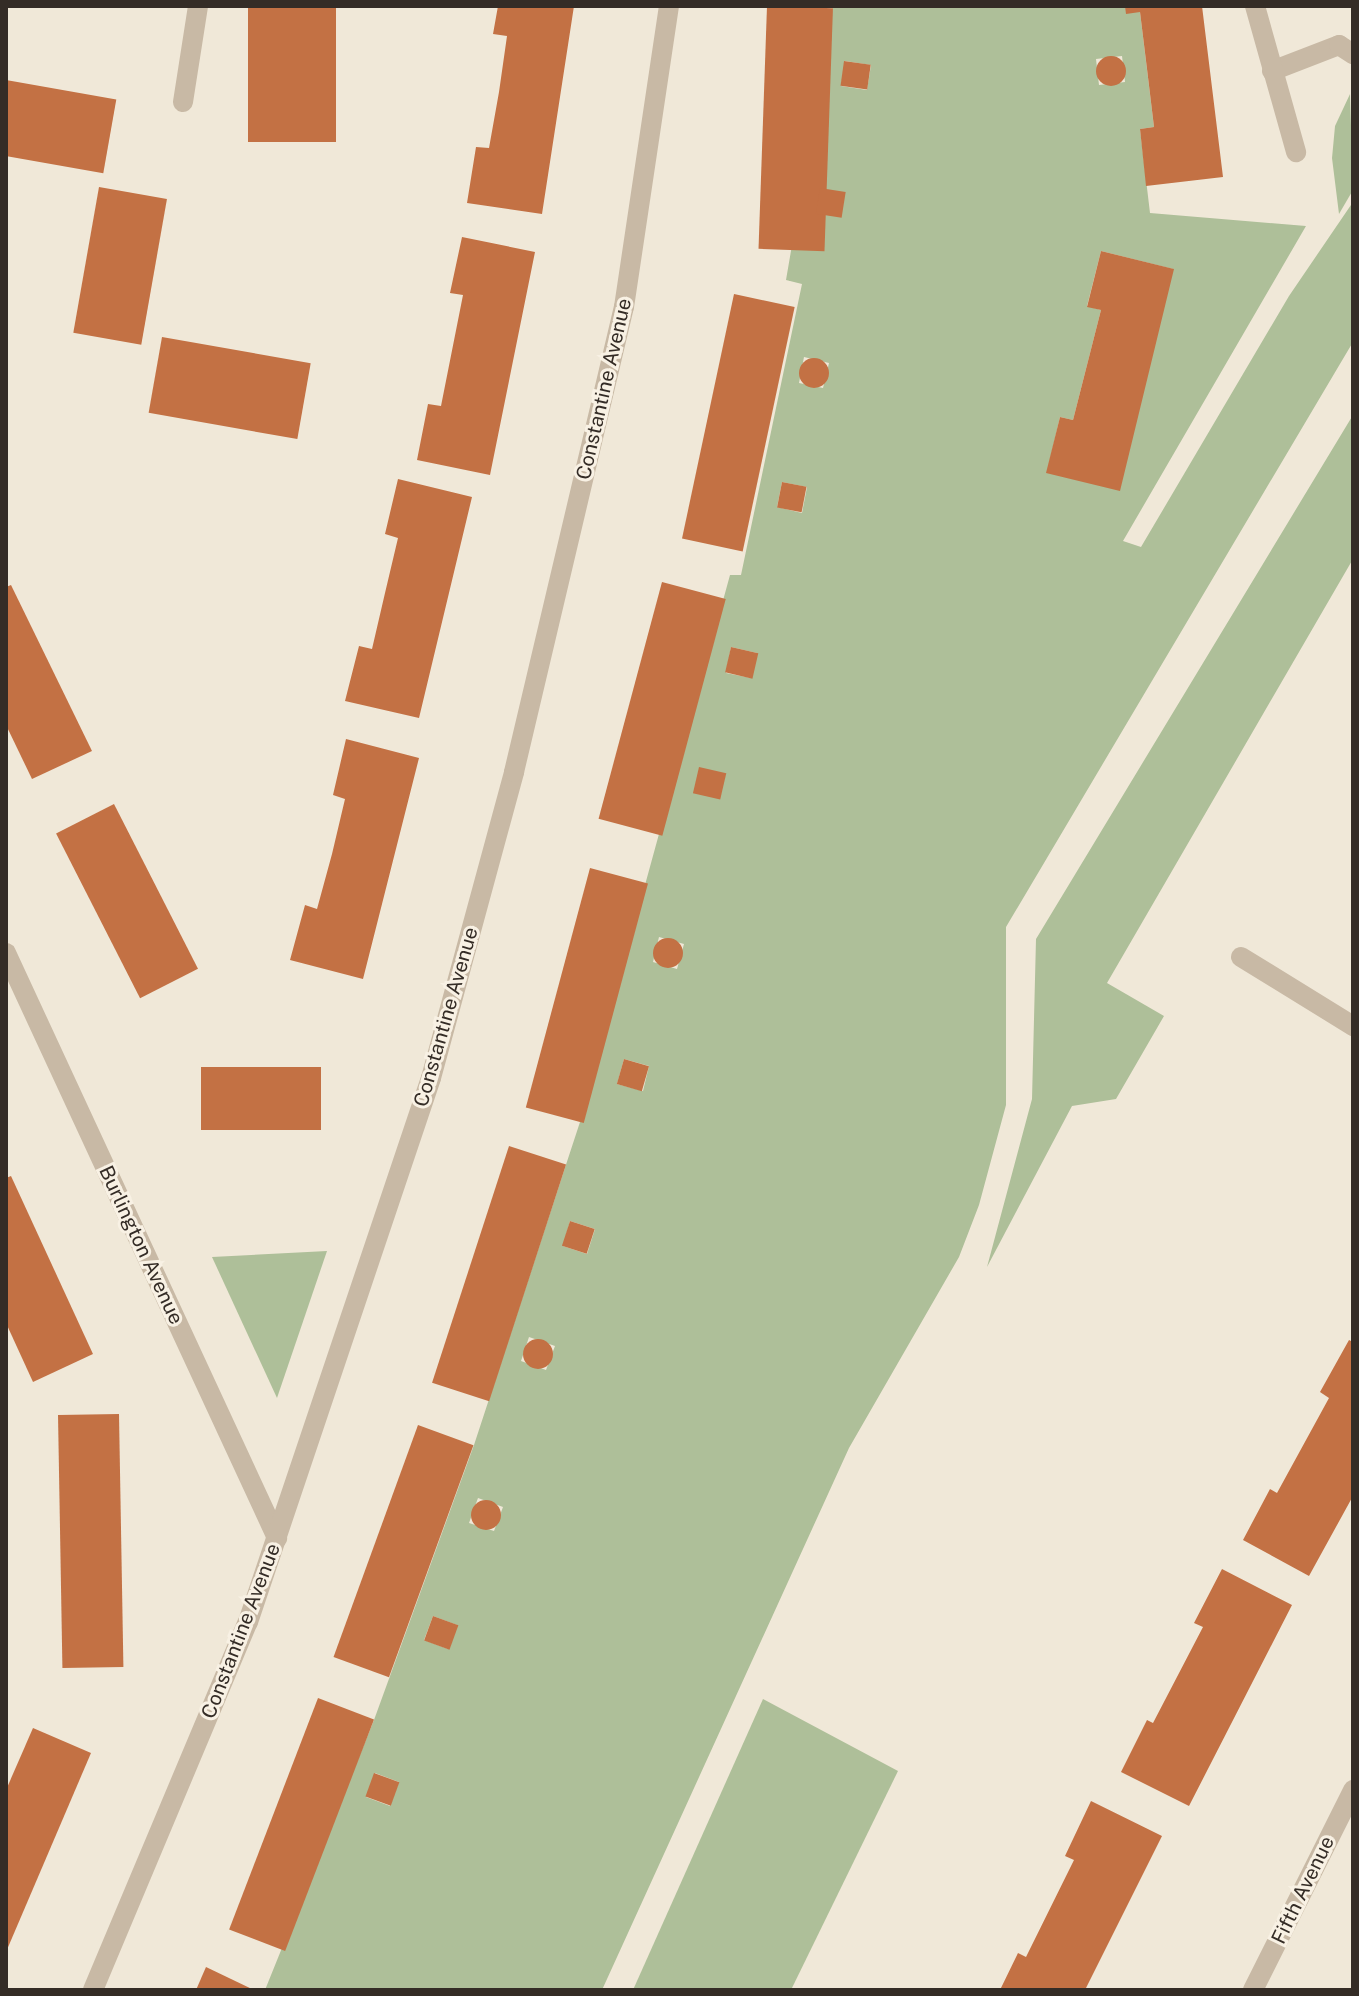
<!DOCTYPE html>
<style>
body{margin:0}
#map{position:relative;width:1359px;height:1996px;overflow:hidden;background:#f0e8d8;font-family:"Public Sans",sans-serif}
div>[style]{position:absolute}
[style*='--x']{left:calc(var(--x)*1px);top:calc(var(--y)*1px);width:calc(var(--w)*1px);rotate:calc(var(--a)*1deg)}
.green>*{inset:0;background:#aebf99}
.building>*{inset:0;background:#c37144;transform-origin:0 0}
.round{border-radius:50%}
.lane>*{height:20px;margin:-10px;padding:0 10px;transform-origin:10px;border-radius:10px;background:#c8b9a5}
.street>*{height:20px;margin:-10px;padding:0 10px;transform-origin:10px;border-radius:10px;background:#c8b9a5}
span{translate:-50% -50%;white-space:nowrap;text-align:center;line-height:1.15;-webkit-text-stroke:6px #f8f1e4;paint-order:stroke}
.street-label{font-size:20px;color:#342c26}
.frame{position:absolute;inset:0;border:8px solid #342c26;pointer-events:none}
</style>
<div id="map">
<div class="green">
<div style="clip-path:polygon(evenodd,833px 6px,1125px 6px,1140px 12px,1154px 127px,1140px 129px,1150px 213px,1306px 226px,1123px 541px,1141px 547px,1289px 296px,1353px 202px,1353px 342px,1006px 927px,1006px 1105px,979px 1205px,959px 1257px,849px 1448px,602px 1990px,265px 1990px,374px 1720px,474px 1445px,580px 1122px,730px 575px,741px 575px,802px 284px,786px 280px,833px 6px,1122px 56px,1125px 82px,1099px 85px,1096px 59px,1122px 56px,833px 6px,845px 61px,871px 65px,867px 90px,841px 86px,845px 61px,833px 6px,1101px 251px,1173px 269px,1047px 472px,1060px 417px,1073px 420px,1101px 310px,1087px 306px,1101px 251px,833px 6px,804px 357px,829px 363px,823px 388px,799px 383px,804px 357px,833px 6px,782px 482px,807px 487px,802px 513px,777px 507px,782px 482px,833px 6px,731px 647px,757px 653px,751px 678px,726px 673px,731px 647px,833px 6px,659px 937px,684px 944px,677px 969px,653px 962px,659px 937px,833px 6px,624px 1059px,649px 1066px,643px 1091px,617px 1084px,624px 1059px,833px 6px,570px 1221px,595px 1229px,587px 1254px,563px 1246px,570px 1221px,833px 6px,529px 1337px,555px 1346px,546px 1370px,521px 1361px,529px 1337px,833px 6px,478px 1498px,503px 1507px,494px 1531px,469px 1523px,478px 1498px,833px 6px,433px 1616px,457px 1625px,448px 1649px,424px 1640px,433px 1616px,833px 6px,375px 1773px,399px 1782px,390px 1806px,366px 1797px,375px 1773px)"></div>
<div style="clip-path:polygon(1350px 94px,1353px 190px,1339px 214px,1332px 158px,1335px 126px)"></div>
<div style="clip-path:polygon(1353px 415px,1353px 559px,1107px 983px,1164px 1016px,1116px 1099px,1072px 1106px,987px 1267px,1032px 1099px,1036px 939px)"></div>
<div style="clip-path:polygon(327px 1251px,277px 1398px,212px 1257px)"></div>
<div style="clip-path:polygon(763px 1699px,898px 1771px,791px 1990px,633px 1990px)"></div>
</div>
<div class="building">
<div style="left:248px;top:6px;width:88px;height:136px"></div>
<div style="clip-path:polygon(498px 6px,574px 6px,542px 214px,467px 203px,476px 147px,489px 148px,499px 92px,507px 36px,493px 34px)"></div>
<div style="left:767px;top:6px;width:66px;height:243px;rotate:2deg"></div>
<div style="clip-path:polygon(1125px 6px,1202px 6px,1223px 177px,1146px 186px,1140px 129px,1154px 127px,1147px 69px,1140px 12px,1126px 14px)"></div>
<div class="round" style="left:1096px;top:56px;width:30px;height:30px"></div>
<div style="left:844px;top:61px;width:27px;height:25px;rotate:8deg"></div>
<div style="left:6px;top:80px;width:112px;height:75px;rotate:10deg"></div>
<div style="left:99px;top:187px;width:69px;height:148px;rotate:10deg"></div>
<div style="left:820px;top:188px;width:26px;height:26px;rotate:9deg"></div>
<div style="clip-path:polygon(462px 237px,535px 252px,490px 475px,417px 460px,428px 404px,441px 406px,463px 295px,450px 293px)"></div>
<div style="clip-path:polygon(1101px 251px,1174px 269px,1120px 491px,1046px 473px,1060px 417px,1073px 420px,1101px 310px,1087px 307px)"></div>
<div style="left:734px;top:294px;width:62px;height:250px;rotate:12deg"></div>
<div style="left:162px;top:337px;width:151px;height:77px;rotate:10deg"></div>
<div class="round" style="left:799px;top:358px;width:30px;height:30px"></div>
<div style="clip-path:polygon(398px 479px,472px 497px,419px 718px,345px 701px,359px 646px,372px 649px,385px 593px,398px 538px,385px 534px)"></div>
<div style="left:782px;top:482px;width:25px;height:26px;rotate:11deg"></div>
<div style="left:662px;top:582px;width:66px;height:245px;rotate:15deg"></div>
<div style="clip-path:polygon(11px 585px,92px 751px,32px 779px,6px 725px,6px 587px)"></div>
<div style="left:731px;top:647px;width:28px;height:26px;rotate:13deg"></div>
<div style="clip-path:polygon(346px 739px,419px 758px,363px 979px,290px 960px,305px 905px,317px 909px,332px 854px,345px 799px,333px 795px)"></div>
<div style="left:699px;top:767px;width:28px;height:27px;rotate:13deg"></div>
<div style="left:114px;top:804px;width:185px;height:65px;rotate:63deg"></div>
<div style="left:590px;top:868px;width:60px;height:248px;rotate:15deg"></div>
<div class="round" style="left:653px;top:938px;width:30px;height:30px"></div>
<div style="left:624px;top:1059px;width:26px;height:26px;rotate:16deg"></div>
<div style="left:321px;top:1067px;width:63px;height:120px;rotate:90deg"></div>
<div style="left:509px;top:1146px;width:60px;height:249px;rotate:18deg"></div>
<div style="clip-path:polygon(11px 1176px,93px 1354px,33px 1382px,6px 1323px,6px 1178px)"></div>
<div style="left:570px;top:1221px;width:26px;height:26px;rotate:18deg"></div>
<div class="round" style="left:523px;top:1339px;width:30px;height:30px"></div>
<div style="clip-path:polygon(1349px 1340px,1353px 1342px,1353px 1496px,1309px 1576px,1243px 1540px,1270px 1489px,1277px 1493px,1329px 1398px,1320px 1392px)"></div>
<div style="left:119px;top:1414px;width:253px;height:61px;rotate:89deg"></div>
<div style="left:418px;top:1425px;width:59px;height:247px;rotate:20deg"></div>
<div class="round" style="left:471px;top:1500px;width:30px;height:30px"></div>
<div style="clip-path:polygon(1222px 1569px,1292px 1605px,1189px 1806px,1121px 1772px,1147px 1720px,1153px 1723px,1203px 1627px,1194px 1623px)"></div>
<div style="left:433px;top:1616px;width:27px;height:26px;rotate:20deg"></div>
<div style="left:318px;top:1698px;width:60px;height:248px;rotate:21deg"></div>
<div style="clip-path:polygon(33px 1728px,91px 1753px,6px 1952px,6px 1790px)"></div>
<div style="left:374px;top:1773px;width:27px;height:25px;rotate:20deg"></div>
<div style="clip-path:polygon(1091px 1801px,1162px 1836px,1085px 1990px,1000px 1990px,1018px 1953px,1026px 1957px,1074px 1860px,1065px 1856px)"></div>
<div style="clip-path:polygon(206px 1967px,254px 1990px,196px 1990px)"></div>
</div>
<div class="lane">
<div style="--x:1272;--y:71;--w:72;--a:-21.2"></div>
<div style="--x:1339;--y:45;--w:17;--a:33"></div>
<div style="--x:1241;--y:957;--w:132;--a:31.6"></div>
</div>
<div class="street">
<div style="--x:1255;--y:6;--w:152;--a:74.3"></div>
<div style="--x:183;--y:102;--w:97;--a:-81.1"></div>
<div style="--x:6;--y:953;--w:645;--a:65.14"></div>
<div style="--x:93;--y:1990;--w:399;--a:-67.2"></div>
<div style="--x:248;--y:1622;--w:574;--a:-71.41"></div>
<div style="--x:431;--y:1078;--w:317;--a:-74.8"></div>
<div style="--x:514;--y:772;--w:478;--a:-76.7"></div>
<div style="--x:624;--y:307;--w:304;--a:-81.5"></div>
<div style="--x:1253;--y:1990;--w:224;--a:-63.4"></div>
</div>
<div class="street-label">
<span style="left:604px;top:389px;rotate:-77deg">Constantine Avenue</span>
<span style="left:446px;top:1017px;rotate:-74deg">Constantine Avenue</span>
<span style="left:141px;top:1245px;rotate:65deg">Burlington Avenue</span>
<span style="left:241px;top:1631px;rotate:-69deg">Constantine Avenue</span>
<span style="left:1303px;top:1890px;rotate:-64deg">Fifth Avenue</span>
</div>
<div class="frame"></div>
</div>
